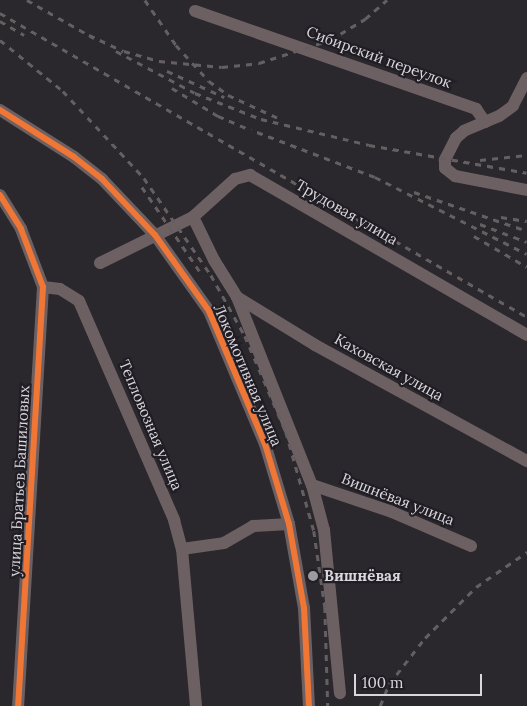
<!DOCTYPE html>
<meta charset="utf-8">
<style>
body{margin:0}
#map{position:relative;width:527px;height:706px;overflow:hidden;background:#2a282c;font-family:Lora,serif}
div>[style]{position:absolute}
[style*='--x']{left:calc(var(--x)*1px);top:calc(var(--y)*1px);width:calc(var(--w)*1px);rotate:calc(var(--a)*1deg)}
.minor>*{height:12px;margin:-6px;padding:0 6px;transform-origin:6px;border-radius:6px;background:#6d6063}
.rail>*{height:2.5px;margin-top:-1.25px;transform-origin:0;background:repeating-linear-gradient(90deg,#665f62 0 6px,transparent 0 12px)}
.cycleway>*{height:6px;margin:-3px;padding:0 3px;transform-origin:3px;border-radius:3px;background:#f07635}
.dots>*{width:14px;height:14px;translate:-50% -50%;box-sizing:border-box;border:2px solid #201d24;border-radius:50%}
span{translate:-50% -50%;white-space:nowrap;text-align:center;line-height:1.15;-webkit-text-stroke:4.5px #201d24;paint-order:stroke}
.street-label{font-size:15px;color:#d9d7dc}
.poi-label{font-size:15px;color:#d9d7dc;font-weight:700}
.left{translate:0 -50%;text-align:left}
.scale{position:absolute;left:354px;top:674px;width:128px;height:22px;box-sizing:border-box;border:2px solid #d9d7dc;border-top:0;padding-left:6px;font-size:15px;line-height:18px;white-space:nowrap;color:#d9d7dc;-webkit-text-stroke:4px #201d24;paint-order:stroke}
</style>
<div id="map">
<div class="minor">
<div style="--x:195;--y:11;--w:298;--a:19.2"></div>
<div style="--x:476;--y:109;--w:16;--a:55"></div>
<div style="--x:527;--y:78;--w:31;--a:117"></div>
<div style="--x:513;--y:106;--w:17;--a:144"></div>
<div style="--x:499;--y:116;--w:38;--a:157"></div>
<div style="--x:464;--y:131;--w:11;--a:139"></div>
<div style="--x:456;--y:138;--w:25;--a:117"></div>
<div style="--x:445;--y:160;--w:8;--a:90"></div>
<div style="--x:445;--y:168;--w:13;--a:39"></div>
<div style="--x:455;--y:176;--w:73;--a:11"></div>
<div style="--x:0;--y:110;--w:88;--a:32.4"></div>
<div style="--x:74;--y:157;--w:36;--a:38"></div>
<div style="--x:102;--y:179;--w:77;--a:46.6"></div>
<div style="--x:155;--y:235;--w:93;--a:54.6"></div>
<div style="--x:209;--y:311;--w:144;--a:67.2"></div>
<div style="--x:265;--y:444;--w:84;--a:73.3"></div>
<div style="--x:289;--y:524;--w:85;--a:79.9"></div>
<div style="--x:304;--y:608;--w:98;--a:87.1"></div>
<div style="--x:0;--y:195;--w:40;--a:58"></div>
<div style="--x:21;--y:229;--w:62;--a:69.2"></div>
<div style="--x:43;--y:287;--w:420;--a:93.4"></div>
<div style="--x:193;--y:217;--w:48;--a:64"></div>
<div style="--x:214;--y:260;--w:44;--a:58.1"></div>
<div style="--x:237;--y:297;--w:202;--a:68.3"></div>
<div style="--x:312;--y:485;--w:47;--a:75.1"></div>
<div style="--x:324;--y:530;--w:164;--a:84.4"></div>
<div style="--x:100;--y:263;--w:104;--a:-26.3"></div>
<div style="--x:193;--y:217;--w:57;--a:-42.1"></div>
<div style="--x:235;--y:179;--w:16;--a:-15"></div>
<div style="--x:250;--y:175;--w:320;--a:30"></div>
<div style="--x:43;--y:287;--w:17;--a:7"></div>
<div style="--x:60;--y:289;--w:22;--a:32"></div>
<div style="--x:79;--y:301;--w:239;--a:66.5"></div>
<div style="--x:174;--y:520;--w:30;--a:75"></div>
<div style="--x:182;--y:549;--w:158;--a:84.9"></div>
<div style="--x:237;--y:297;--w:92;--a:31.6"></div>
<div style="--x:315;--y:345;--w:242;--a:28.7"></div>
<div style="--x:312;--y:485;--w:84;--a:18.6"></div>
<div style="--x:392;--y:512;--w:86;--a:23.3"></div>
<div style="--x:182;--y:549;--w:42;--a:-8.1"></div>
<div style="--x:224;--y:543;--w:34;--a:-30"></div>
<div style="--x:253;--y:526;--w:36;--a:-3"></div>
</div>
<div class="rail">
<div style="--x:27;--y:0;--w:77;--a:29.6"></div>
<div style="--x:145;--y:0;--w:55;--a:55.4"></div>
<div style="--x:176;--y:45;--w:49;--a:47.5"></div>
<div style="--x:209;--y:81;--w:24;--a:36"></div>
<div style="--x:228;--y:95;--w:55;--a:24.7"></div>
<div style="--x:0;--y:13;--w:608;--a:29.98"></div>
<div style="--x:0;--y:21;--w:28;--a:30"></div>
<div style="--x:89;--y:35;--w:38;--a:25"></div>
<div style="--x:124;--y:51;--w:36;--a:16"></div>
<div style="--x:159;--y:61;--w:63;--a:5.4"></div>
<div style="--x:222;--y:67;--w:37;--a:-6"></div>
<div style="--x:259;--y:63;--w:75;--a:-17.9"></div>
<div style="--x:330;--y:40;--w:41;--a:-31"></div>
<div style="--x:365;--y:19;--w:29;--a:-41"></div>
<div style="--x:0;--y:40;--w:81;--a:39"></div>
<div style="--x:63;--y:91;--w:119;--a:47"></div>
<div style="--x:144;--y:178;--w:118;--a:55.4"></div>
<div style="--x:211;--y:275;--w:70;--a:60.9"></div>
<div style="--x:245;--y:336;--w:104;--a:66.9"></div>
<div style="--x:286;--y:432;--w:103;--a:74.2"></div>
<div style="--x:314;--y:531;--w:77;--a:81.8"></div>
<div style="--x:325;--y:607;--w:99;--a:88.3"></div>
<div style="--x:116;--y:51;--w:89;--a:28"></div>
<div style="--x:195;--y:93;--w:71;--a:21.5"></div>
<div style="--x:261;--y:119;--w:111;--a:13.5"></div>
<div style="--x:369;--y:145;--w:160;--a:10"></div>
<div style="--x:167;--y:71;--w:63;--a:24.5"></div>
<div style="--x:172;--y:88;--w:54;--a:31.3"></div>
<div style="--x:218;--y:116;--w:36;--a:23"></div>
<div style="--x:257;--y:132;--w:126;--a:20.9"></div>
<div style="--x:375;--y:177;--w:170;--a:26.9"></div>
<div style="--x:480;--y:160;--w:47;--a:-6.1"></div>
<div style="--x:142;--y:187;--w:108;--a:55.6"></div>
<div style="--x:414;--y:192;--w:120;--a:19"></div>
<div style="--x:501;--y:217;--w:26;--a:9"></div>
<div style="--x:480;--y:224;--w:50;--a:21"></div>
<div style="--x:474;--y:236;--w:61;--a:30.3"></div>
<div style="--x:380;--y:706;--w:24;--a:-68"></div>
<div style="--x:389;--y:684;--w:58;--a:-52"></div>
<div style="--x:425;--y:638;--w:72;--a:-45"></div>
<div style="--x:476;--y:587;--w:62;--a:-34.5"></div>
</div>
<div class="cycleway">
<div style="--x:0;--y:110;--w:88;--a:32.4"></div>
<div style="--x:74;--y:157;--w:36;--a:38"></div>
<div style="--x:102;--y:179;--w:77;--a:46.6"></div>
<div style="--x:155;--y:235;--w:93;--a:54.6"></div>
<div style="--x:209;--y:311;--w:144;--a:67.2"></div>
<div style="--x:265;--y:444;--w:84;--a:73.3"></div>
<div style="--x:289;--y:524;--w:85;--a:79.9"></div>
<div style="--x:304;--y:608;--w:98;--a:87.1"></div>
<div style="--x:0;--y:195;--w:40;--a:58"></div>
<div style="--x:21;--y:229;--w:62;--a:69.2"></div>
<div style="--x:43;--y:287;--w:420;--a:93.4"></div>
</div>
<div class="dots">
<div style="left:313px;top:576px;background:#9c9a9e"></div>
</div>
<div class="street-label">
<span style="left:379px;top:57px;rotate:20deg">Сибирский переулок</span>
<span style="left:347px;top:212px;rotate:30deg">Трудовая улица</span>
<span style="left:389px;top:367px;rotate:29deg">Каховская улица</span>
<span style="left:248px;top:375px;rotate:67deg">Локомотивная улица</span>
<span style="left:151px;top:425px;rotate:67deg">Тепловозная улица</span>
<span style="left:19px;top:481px;rotate:-87deg">улица Братьев Башиловых</span>
<span style="left:398px;top:499px;rotate:21deg">Вишнёвая улица</span>
</div>
<div class="poi-label">
<span class="left" style="left:324px;top:576px">Вишнёвая</span>
</div>
<div class="scale">100 m</div>
</div>
